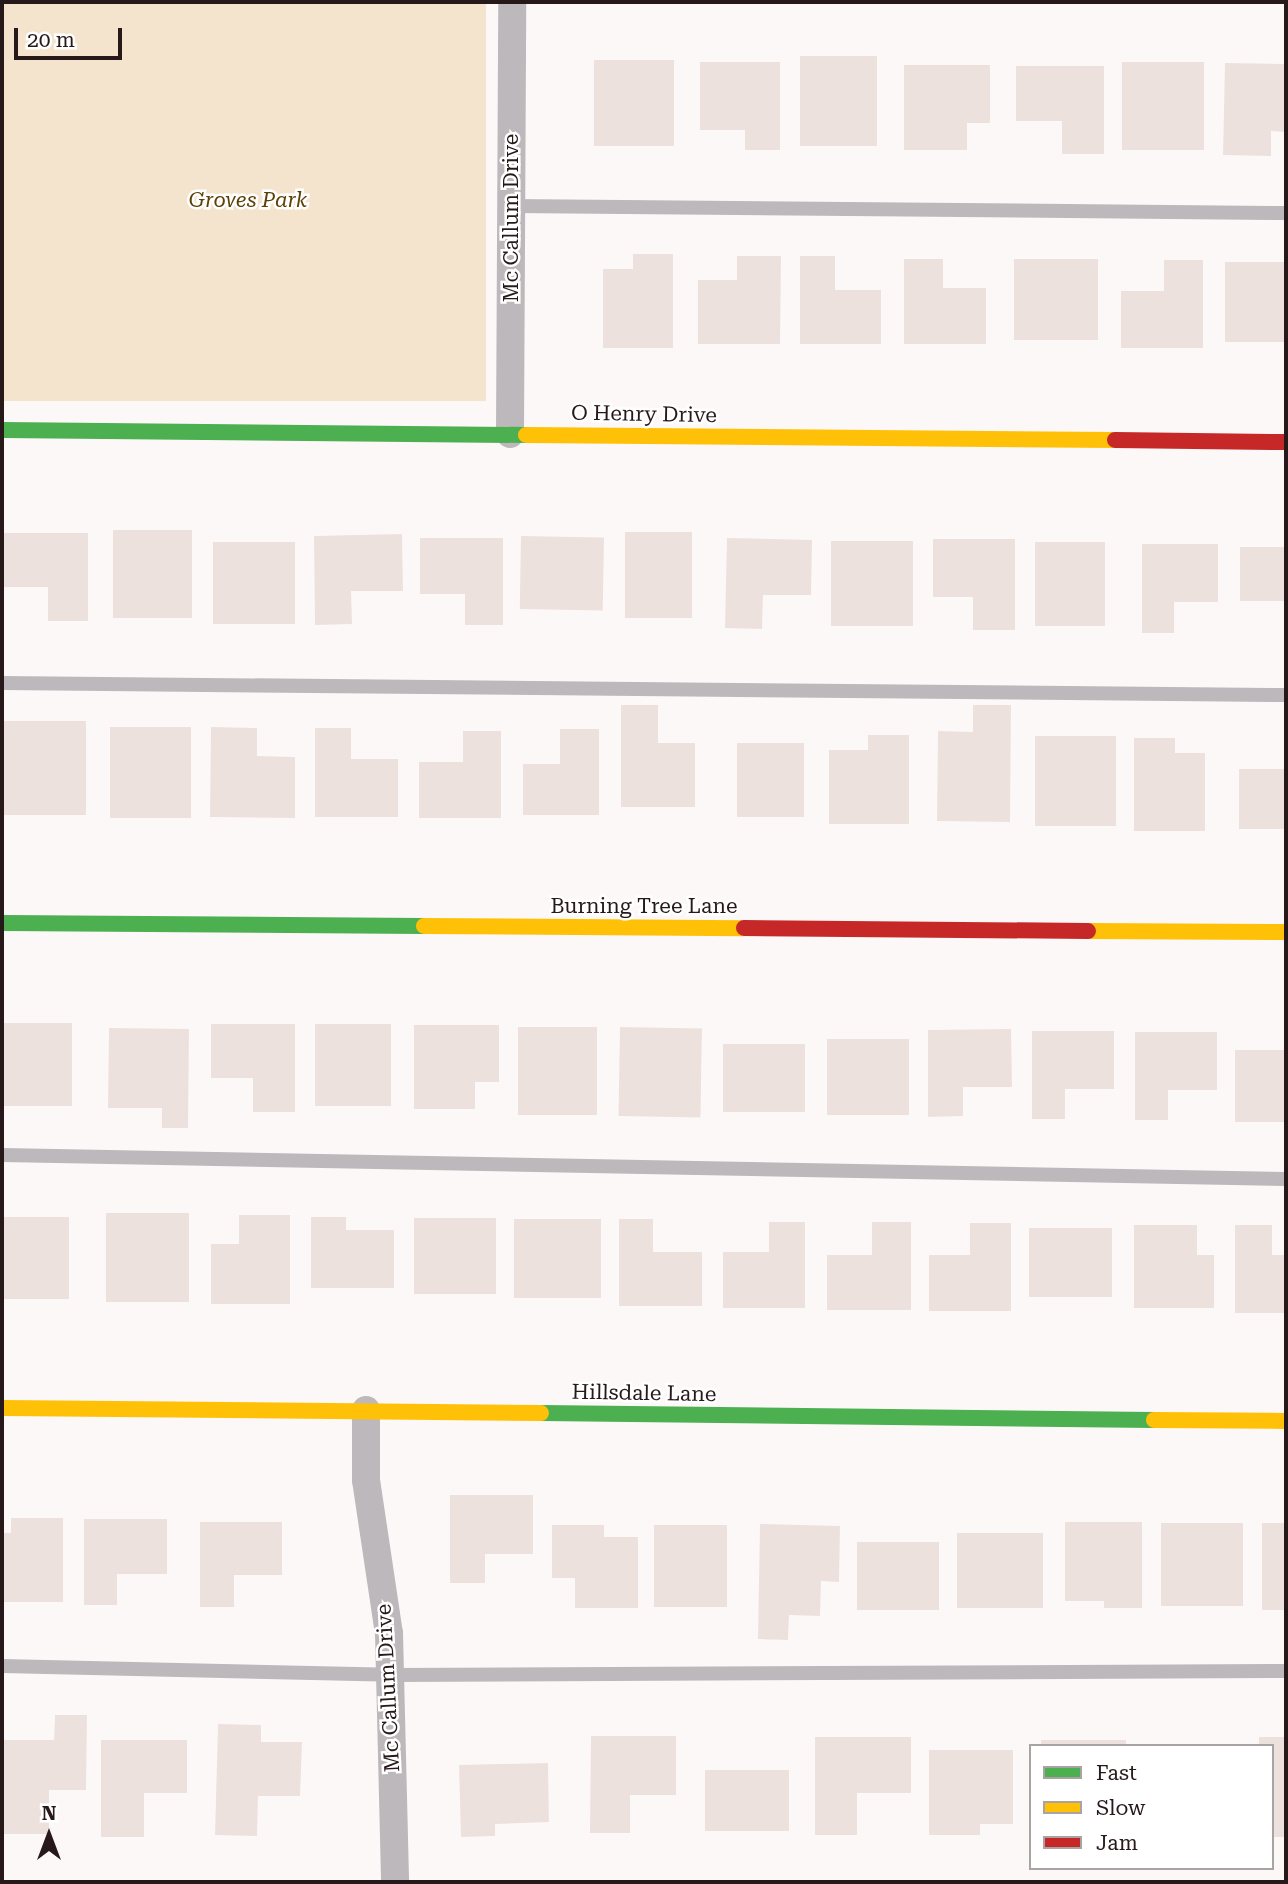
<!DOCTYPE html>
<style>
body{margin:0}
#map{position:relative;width:1288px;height:1884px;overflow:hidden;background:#fdf8f8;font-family:"Roboto Serif",serif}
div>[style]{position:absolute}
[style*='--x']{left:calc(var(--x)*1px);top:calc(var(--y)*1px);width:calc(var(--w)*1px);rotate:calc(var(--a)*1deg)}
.green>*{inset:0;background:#f4e3cd;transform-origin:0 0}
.building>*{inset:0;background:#ede1de;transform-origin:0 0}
.lane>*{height:14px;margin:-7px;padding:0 7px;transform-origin:7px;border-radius:7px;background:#bdb8bb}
.street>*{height:28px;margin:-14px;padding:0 14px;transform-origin:14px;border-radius:14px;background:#bdb8bb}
.fast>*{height:16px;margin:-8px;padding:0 8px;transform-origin:8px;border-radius:8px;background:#4caf50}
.slow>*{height:16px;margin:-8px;padding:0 8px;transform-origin:8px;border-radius:8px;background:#ffc107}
.jam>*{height:16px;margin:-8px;padding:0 8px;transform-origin:8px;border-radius:8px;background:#c62828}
span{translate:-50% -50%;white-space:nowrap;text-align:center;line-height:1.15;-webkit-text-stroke:5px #fff;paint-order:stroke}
.park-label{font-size:21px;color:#5d4006;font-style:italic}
.street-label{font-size:21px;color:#271819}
.frame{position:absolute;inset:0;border:4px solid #271819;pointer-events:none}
.legend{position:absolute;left:1029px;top:1744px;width:245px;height:126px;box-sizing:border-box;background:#fff;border:2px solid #a9a3a3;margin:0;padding:9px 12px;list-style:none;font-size:21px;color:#271819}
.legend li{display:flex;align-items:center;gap:14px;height:35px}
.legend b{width:35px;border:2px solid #a9a3a3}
.north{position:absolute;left:14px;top:1800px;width:70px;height:70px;-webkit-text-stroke:5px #fff;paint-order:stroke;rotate:0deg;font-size:19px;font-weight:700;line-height:28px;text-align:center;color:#271819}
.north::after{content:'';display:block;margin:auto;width:24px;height:32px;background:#271819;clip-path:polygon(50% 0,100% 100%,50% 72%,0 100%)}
.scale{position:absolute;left:14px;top:28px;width:108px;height:32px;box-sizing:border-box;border:4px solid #271819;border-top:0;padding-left:9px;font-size:21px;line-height:24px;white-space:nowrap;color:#271819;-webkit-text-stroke:5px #fff;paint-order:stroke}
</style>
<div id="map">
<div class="green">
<div style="left:2px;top:2px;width:484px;height:399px"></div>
</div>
<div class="building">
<div style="left:800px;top:56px;width:77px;height:90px"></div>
<div style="left:594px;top:60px;width:80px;height:86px"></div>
<div style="clip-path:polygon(700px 62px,780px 62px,780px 150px,745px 150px,745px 130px,700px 130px)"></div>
<div style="left:1122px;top:62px;width:82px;height:88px"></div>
<div style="clip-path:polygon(1225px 63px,1286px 64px,1286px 132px,1271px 131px,1271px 156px,1223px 155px)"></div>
<div style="clip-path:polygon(904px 65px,990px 65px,990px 123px,967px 123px,967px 150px,904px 150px)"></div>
<div style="clip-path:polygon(1016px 66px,1104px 66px,1104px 154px,1062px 154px,1062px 121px,1016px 121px)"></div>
<div style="clip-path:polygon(633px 254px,673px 254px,673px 348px,603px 348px,603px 269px,633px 269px)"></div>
<div style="clip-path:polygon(737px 256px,781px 256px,780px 344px,698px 344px,698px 280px,737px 280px)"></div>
<div style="clip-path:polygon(800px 256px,835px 256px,835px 290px,881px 290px,881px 344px,800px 344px)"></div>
<div style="clip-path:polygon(904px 259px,943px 259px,943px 288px,986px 288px,986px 344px,904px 344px)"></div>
<div style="left:1014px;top:259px;width:84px;height:81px"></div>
<div style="clip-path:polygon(1164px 260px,1203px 260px,1203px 348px,1121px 348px,1121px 291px,1164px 291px)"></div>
<div style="left:1225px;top:262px;width:61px;height:80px"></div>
<div style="left:113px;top:530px;width:79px;height:88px"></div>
<div style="left:625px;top:532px;width:67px;height:86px"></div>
<div style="clip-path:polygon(4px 533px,88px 533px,88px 621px,48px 621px,48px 587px,4px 587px)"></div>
<div style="clip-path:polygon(402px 534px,403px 591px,351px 591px,352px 624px,315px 625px,314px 536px)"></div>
<div style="left:521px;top:536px;width:83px;height:73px;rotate:1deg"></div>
<div style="clip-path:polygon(420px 538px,503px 538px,503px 625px,465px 625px,465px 594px,420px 594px)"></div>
<div style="clip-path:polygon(727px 538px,812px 540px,811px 595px,763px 595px,762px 629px,725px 628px)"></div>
<div style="clip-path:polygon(933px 539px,1015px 539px,1015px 630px,973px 630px,973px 597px,933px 597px)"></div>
<div style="left:831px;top:541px;width:82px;height:85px"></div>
<div style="left:213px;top:542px;width:82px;height:82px"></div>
<div style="left:1035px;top:542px;width:70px;height:84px"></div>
<div style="clip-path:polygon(1142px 544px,1218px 544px,1218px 602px,1174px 602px,1174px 633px,1142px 633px)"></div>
<div style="left:1240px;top:547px;width:46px;height:54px"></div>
<div style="clip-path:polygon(621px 705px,658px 705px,658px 743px,695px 743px,695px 807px,621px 807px)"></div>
<div style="clip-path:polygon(973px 705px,1011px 705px,1010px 822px,937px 821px,938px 731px,973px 732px)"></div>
<div style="left:4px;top:721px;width:82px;height:94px"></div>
<div style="left:110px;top:727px;width:81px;height:91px"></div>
<div style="clip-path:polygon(211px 727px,257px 728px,257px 756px,295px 757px,295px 818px,210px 817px)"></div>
<div style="clip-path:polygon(315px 728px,351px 728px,351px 759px,398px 759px,398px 817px,315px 817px)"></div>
<div style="clip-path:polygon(560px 729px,599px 729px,599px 815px,523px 815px,523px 764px,560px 764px)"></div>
<div style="clip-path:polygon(463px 731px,501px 731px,501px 818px,419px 818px,419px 762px,463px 762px)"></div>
<div style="clip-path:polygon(868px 735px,909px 735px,909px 824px,829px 824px,829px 750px,868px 750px)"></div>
<div style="left:1035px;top:736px;width:81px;height:90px"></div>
<div style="clip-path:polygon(1134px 738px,1175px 738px,1175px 753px,1205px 753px,1205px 831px,1134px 831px)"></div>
<div style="left:737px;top:743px;width:67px;height:74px"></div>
<div style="left:1239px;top:769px;width:47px;height:60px"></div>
<div style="left:2px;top:1023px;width:70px;height:83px"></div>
<div style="clip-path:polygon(211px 1024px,295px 1024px,295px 1112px,253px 1112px,253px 1078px,211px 1078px)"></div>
<div style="left:315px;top:1024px;width:76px;height:82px"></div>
<div style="clip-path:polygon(414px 1025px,499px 1025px,499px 1082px,475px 1082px,475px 1109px,414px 1109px)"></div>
<div style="left:518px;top:1027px;width:79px;height:88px"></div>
<div style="left:620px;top:1027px;width:82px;height:89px;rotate:1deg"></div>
<div style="clip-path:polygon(109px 1028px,189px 1029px,188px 1128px,162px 1128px,162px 1108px,108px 1108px)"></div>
<div style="clip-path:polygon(1011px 1029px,1012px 1087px,963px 1087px,963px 1116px,928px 1117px,928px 1030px)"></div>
<div style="clip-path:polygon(1032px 1031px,1114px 1031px,1114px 1089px,1065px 1089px,1065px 1119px,1032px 1119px)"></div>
<div style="clip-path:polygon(1135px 1032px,1217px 1032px,1217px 1090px,1168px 1090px,1168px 1120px,1135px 1120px)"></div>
<div style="left:827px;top:1039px;width:82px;height:76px"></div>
<div style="left:723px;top:1044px;width:82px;height:68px"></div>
<div style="left:1235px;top:1050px;width:51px;height:72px"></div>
<div style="left:189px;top:1213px;width:89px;height:83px;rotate:90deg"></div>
<div style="clip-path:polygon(239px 1215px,290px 1215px,290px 1304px,211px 1304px,211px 1244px,239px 1244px)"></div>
<div style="left:2px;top:1217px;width:67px;height:82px"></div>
<div style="clip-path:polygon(311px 1217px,346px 1217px,346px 1230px,394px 1230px,394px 1288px,311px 1288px)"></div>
<div style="left:414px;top:1218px;width:82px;height:76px"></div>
<div style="left:514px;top:1219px;width:87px;height:79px"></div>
<div style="clip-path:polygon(619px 1219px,653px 1219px,653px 1252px,702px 1252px,702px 1306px,619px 1306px)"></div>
<div style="clip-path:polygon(769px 1222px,805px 1222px,805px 1308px,723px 1308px,723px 1252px,769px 1252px)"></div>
<div style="clip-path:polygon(872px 1222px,911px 1222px,911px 1310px,827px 1310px,827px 1255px,872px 1255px)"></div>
<div style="clip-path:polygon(970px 1223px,1011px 1223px,1011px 1311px,929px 1311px,929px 1255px,970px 1255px)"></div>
<div style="clip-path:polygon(1134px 1225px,1197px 1225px,1197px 1255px,1214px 1255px,1214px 1308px,1134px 1308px)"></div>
<div style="clip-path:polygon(1235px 1225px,1272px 1225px,1272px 1255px,1286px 1255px,1286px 1313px,1235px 1313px)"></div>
<div style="left:1029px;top:1228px;width:83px;height:69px"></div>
<div style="clip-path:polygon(450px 1495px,533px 1495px,533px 1554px,485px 1554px,485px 1583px,450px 1583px)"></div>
<div style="clip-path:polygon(11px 1518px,63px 1518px,63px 1602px,2px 1602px,2px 1533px,11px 1533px)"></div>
<div style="clip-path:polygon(84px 1519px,167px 1519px,167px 1574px,117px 1574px,117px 1605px,84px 1605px)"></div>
<div style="clip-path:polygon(200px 1522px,282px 1522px,282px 1575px,234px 1575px,234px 1607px,200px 1607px)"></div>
<div style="clip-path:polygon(1065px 1522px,1142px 1522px,1142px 1608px,1104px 1608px,1104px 1601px,1065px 1601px)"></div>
<div style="left:1161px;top:1523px;width:82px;height:83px"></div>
<div style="left:1262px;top:1523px;width:24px;height:87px"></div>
<div style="clip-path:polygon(760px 1524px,840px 1526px,839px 1582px,821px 1581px,820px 1616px,789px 1615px,788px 1640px,758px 1639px)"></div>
<div style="clip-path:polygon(552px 1525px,604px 1525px,604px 1537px,638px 1537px,638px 1608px,575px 1608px,575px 1578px,552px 1578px)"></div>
<div style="left:654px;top:1525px;width:73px;height:82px"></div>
<div style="left:957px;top:1533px;width:86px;height:75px"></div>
<div style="left:857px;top:1542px;width:82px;height:68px"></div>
<div style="clip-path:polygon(55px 1715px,87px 1715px,86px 1790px,49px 1790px,49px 1834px,2px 1834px,2px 1740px,54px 1740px)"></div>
<div style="clip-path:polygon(218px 1724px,261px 1725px,261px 1742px,302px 1742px,300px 1796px,258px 1796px,257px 1836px,215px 1835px)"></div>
<div style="clip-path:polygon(591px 1736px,676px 1736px,676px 1795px,630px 1795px,630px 1833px,590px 1833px)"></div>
<div style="clip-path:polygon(815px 1737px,911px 1737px,911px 1793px,857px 1793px,857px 1835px,815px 1835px)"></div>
<div style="clip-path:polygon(1259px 1737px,1286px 1737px,1286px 1837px,1272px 1837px,1272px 1746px,1259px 1746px)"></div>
<div style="clip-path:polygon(101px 1740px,187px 1740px,187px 1793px,144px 1793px,144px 1837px,101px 1837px)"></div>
<div style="left:1041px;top:1740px;width:85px;height:6px"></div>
<div style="clip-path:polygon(929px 1750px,1013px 1750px,1013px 1824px,980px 1824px,980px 1835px,929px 1835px)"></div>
<div style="clip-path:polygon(548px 1763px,549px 1822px,495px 1824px,495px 1836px,461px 1837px,459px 1765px)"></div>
<div style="left:705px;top:1770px;width:84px;height:61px"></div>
</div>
<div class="lane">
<div style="--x:511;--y:206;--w:775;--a:0.52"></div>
<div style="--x:2;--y:683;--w:1284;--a:0.54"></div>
<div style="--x:2;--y:1155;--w:1284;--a:1.07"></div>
<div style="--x:2;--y:1666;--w:389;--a:1.3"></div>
<div style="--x:391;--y:1675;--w:895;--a:-0.26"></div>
</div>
<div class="street">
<div style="--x:510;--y:434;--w:432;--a:-89.7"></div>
<div style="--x:366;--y:1410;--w:70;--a:90"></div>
<div style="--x:366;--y:1480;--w:155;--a:81.5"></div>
<div style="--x:389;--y:1633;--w:249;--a:88.6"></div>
</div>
<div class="fast">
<div style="--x:2;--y:430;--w:524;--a:0.55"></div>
<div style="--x:2;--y:923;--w:422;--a:0.4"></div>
<div style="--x:541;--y:1413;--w:613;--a:0.65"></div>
</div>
<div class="slow">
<div style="--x:526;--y:435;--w:589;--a:0.49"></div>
<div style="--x:424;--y:926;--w:320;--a:0.4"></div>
<div style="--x:1088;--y:931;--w:198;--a:0.3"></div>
<div style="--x:2;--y:1408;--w:539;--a:0.53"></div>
<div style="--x:1154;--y:1420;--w:132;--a:0.4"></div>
</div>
<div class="jam">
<div style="--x:1115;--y:440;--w:171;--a:0.7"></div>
<div style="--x:744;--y:928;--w:344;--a:0.5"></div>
</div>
<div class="park-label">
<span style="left:248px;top:200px">Groves Park</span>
</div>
<div class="street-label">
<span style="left:511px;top:218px;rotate:-90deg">Mc Callum Drive</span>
<span style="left:644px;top:414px;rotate:1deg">O Henry Drive</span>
<span style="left:644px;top:906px">Burning Tree Lane</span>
<span style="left:644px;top:1393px;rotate:1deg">Hillsdale Lane</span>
<span style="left:388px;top:1688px;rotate:-93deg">Mc Callum Drive</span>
</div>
<div class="frame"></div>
<ul class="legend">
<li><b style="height:9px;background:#4caf50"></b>Fast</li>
<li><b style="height:9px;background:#ffc107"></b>Slow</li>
<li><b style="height:9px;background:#c62828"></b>Jam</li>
</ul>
<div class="north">N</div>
<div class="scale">20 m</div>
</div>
